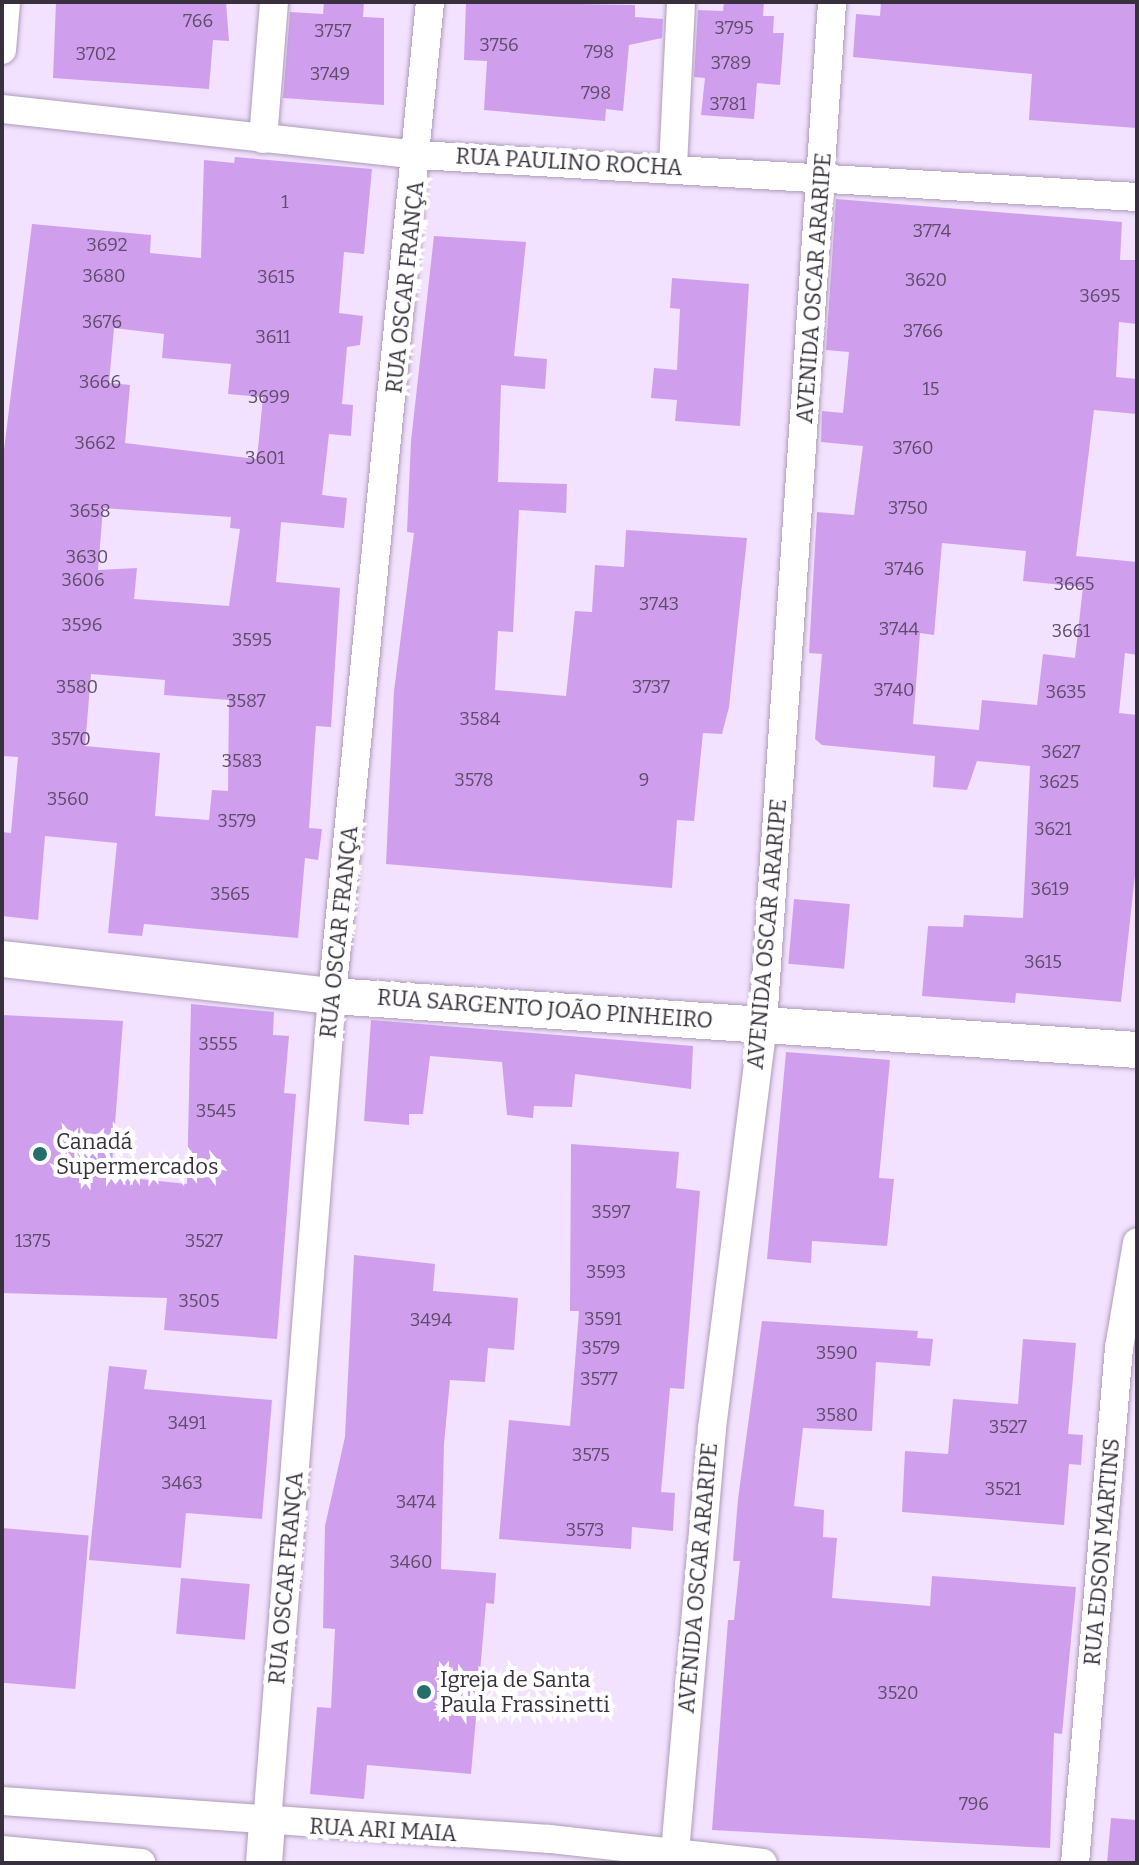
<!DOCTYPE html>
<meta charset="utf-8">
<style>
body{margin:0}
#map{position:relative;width:1139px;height:1865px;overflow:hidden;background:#f2e1ff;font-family:Bitter,serif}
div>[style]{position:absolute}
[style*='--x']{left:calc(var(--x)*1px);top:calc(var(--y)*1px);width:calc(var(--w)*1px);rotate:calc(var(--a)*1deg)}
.building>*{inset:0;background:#cf9fee;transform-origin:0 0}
.roads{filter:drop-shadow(0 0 2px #ad9db9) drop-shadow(0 0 2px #ad9db9)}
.minor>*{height:28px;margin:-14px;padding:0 14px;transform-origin:14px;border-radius:14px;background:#fff}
.tertiary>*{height:36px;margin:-18px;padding:0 18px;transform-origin:18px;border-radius:18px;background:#fff}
.dots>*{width:22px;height:22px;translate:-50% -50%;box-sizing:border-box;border:4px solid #fff;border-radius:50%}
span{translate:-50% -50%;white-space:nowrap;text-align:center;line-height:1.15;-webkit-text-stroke:8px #fff;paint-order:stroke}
.number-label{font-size:18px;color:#5e4c69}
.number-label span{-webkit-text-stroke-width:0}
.street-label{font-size:22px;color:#38313d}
.poi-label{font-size:22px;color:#38313d}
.left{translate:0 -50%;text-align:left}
.frame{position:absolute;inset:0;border:4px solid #38313d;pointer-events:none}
</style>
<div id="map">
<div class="building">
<div style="clip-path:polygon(56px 2px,226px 2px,229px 41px,213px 40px,209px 89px,53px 78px)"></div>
<div style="clip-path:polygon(324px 2px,364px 2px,363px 17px,384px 18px,384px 105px,283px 98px,290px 12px,323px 14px)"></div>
<div style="clip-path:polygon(466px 2px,635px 5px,635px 17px,663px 19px,662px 38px,629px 45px,623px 111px,606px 109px,605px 121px,484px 110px,487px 61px,464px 60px)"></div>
<div style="clip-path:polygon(724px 2px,764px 2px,763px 16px,774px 16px,773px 33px,784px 33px,780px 85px,757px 83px,754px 119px,701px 115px,705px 78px,694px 77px,698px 10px,723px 11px)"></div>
<div style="clip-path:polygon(881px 2px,1137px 2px,1137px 128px,1029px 120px,1032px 74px,853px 57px,856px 14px,880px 16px)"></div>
<div style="clip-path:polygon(evenodd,235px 157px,372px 169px,364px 254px,344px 252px,339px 313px,363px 316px,360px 345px,347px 347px,342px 404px,353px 405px,351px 436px,329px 434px,322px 495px,347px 498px,344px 528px,281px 522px,276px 582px,340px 588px,331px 727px,316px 726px,315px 738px,309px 828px,322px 829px,318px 860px,305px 858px,298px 938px,144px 924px,142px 936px,108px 933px,117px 843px,45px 836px,38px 920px,2px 916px,2px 832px,11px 833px,18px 757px,2px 756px,2px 466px,32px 224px,151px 235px,150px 253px,201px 258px,204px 160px,234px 163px,235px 157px,114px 328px,164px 334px,162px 358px,231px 364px,228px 394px,263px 397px,257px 459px,125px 443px,130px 385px,109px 383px,114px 328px,235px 157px,103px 508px,231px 517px,230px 528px,240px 529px,229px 606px,134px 599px,137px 568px,98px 570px,103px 508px,235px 157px,91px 674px,165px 680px,164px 695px,229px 700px,228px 791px,212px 790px,209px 820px,155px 816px,160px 753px,85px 746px,91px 674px)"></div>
<div style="clip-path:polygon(evenodd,836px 199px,1122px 222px,1120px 260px,1137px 260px,1137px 324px,1119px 322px,1116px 377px,1137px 379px,1137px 414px,1094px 410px,1076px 556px,1137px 562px,1137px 655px,1125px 653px,1119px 713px,1137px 715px,1137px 857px,1121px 1002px,1016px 993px,1015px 1003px,922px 996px,928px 926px,963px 927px,964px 915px,1023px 918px,1030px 766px,977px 761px,967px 790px,933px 787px,935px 756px,822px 745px,815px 739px,822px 654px,809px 653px,817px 512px,854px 515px,863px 446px,821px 442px,822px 411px,843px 413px,849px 352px,826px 350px,836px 199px,942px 543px,1026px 551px,1023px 581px,1083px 587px,1075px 658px,1043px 654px,1037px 705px,982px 700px,979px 730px,913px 724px,920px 633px,934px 635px,942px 543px)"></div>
<div style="clip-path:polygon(434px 236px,526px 242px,514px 356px,547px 359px,545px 389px,501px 385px,498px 482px,567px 484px,566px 513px,519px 510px,513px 632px,498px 631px,495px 690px,566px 696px,575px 611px,592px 612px,595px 565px,624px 567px,626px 530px,747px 538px,729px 707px,722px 734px,703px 733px,694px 821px,677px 820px,672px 888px,386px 864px,394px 691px,414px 533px,407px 532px,411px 441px)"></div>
<div style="clip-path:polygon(672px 278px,749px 284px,740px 426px,675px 421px,677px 400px,651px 398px,654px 368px,677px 370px,680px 309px,670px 308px)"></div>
<div style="left:794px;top:899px;width:56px;height:65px;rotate:5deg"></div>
<div style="clip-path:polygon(191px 1004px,274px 1012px,273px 1035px,289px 1036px,284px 1093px,296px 1094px,277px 1339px,164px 1330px,167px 1298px,2px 1293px,2px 1015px,123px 1021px,111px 1176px,187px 1184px)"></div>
<div style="clip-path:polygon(371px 1020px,693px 1046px,691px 1089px,575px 1074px,572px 1107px,534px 1106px,533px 1118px,507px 1115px,502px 1062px,430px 1056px,423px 1114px,409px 1114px,409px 1125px,364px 1121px)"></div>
<div style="clip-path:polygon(786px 1052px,890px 1060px,879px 1178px,894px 1179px,887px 1246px,812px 1241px,811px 1263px,767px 1259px)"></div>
<div style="clip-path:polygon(571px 1144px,679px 1152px,676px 1188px,700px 1191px,684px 1389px,670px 1388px,661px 1492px,675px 1493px,673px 1531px,632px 1527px,631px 1549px,499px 1539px,509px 1420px,570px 1426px,579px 1311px,570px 1311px)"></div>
<div style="clip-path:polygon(354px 1255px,435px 1264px,433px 1291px,518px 1298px,514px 1350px,488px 1348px,485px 1382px,450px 1380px,444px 1444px,441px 1569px,496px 1573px,494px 1604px,486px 1603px,471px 1774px,367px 1765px,364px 1799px,310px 1794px,317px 1707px,331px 1708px,335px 1629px,323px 1628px,325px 1526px,345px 1437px)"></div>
<div style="clip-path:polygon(762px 1321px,918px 1331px,917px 1338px,933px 1339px,930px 1366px,876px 1362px,872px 1431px,803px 1428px,794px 1506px,824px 1510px,823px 1537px,837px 1538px,832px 1598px,930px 1606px,932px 1576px,1076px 1587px,1062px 1734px,1054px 1733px,1050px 1848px,712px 1830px,728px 1620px,734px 1620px,740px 1561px,733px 1561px,738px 1499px)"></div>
<div style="clip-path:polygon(1023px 1339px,1076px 1343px,1068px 1434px,1083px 1435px,1081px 1465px,1069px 1464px,1064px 1525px,902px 1512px,905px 1451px,948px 1454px,953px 1399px,1018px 1404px)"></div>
<div style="clip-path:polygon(109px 1366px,147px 1370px,144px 1389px,272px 1400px,262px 1519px,186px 1513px,181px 1568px,89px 1560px)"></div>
<div style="left:2px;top:1528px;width:87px;height:154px;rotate:5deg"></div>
<div style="left:181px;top:1578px;width:69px;height:56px;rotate:5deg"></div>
<div style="clip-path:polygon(1111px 1818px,1137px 1820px,1137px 1863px,1107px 1863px)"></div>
</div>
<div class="roads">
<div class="minor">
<div style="--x:2;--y:50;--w:48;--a:-85.2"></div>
<div style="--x:2;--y:109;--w:420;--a:6.3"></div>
<div style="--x:419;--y:155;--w:719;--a:3.35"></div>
<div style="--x:263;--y:139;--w:137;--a:-85.4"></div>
<div style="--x:673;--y:166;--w:164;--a:-87.2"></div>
<div style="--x:2;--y:1801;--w:549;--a:3.97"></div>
<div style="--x:550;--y:1839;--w:214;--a:6.4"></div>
<div style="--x:267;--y:1823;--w:830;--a:-85.51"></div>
<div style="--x:332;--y:996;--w:999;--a:-84.37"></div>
<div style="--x:2;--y:1850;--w:140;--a:5.3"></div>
<div style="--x:675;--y:1852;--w:426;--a:-85"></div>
<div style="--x:712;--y:1428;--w:408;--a:-82.8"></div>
<div style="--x:763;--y:1023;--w:1023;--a:-86.13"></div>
<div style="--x:1075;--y:1863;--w:517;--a:-85.12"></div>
<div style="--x:1119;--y:1348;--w:107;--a:-80.3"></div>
</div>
<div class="tertiary">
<div style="--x:2;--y:959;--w:332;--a:6.4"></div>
<div style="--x:332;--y:996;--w:807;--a:3.84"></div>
<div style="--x:264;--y:1863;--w:40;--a:-85.7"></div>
<div style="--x:674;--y:1863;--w:11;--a:-85"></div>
</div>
</div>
<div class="dots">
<div style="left:40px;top:1154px;background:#256f6a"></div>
<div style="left:424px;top:1692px;background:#256f6a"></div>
</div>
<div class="number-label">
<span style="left:198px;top:21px">766</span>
<span style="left:734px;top:28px">3795</span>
<span style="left:333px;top:31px">3757</span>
<span style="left:499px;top:45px">3756</span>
<span style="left:599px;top:52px">798</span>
<span style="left:96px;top:54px">3702</span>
<span style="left:731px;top:63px">3789</span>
<span style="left:330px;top:74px">3749</span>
<span style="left:596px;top:93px">798</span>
<span style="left:728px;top:104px">3781</span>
<span style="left:285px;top:202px">1</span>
<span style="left:932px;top:231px">3774</span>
<span style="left:107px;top:245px">3692</span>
<span style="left:104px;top:276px">3680</span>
<span style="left:276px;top:277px">3615</span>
<span style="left:926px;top:280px">3620</span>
<span style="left:1100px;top:296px">3695</span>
<span style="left:102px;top:322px">3676</span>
<span style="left:923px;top:331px">3766</span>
<span style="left:273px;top:337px">3611</span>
<span style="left:100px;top:382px">3666</span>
<span style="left:931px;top:389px">15</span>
<span style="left:269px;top:397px">3699</span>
<span style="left:95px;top:443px">3662</span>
<span style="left:913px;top:448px">3760</span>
<span style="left:265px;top:458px">3601</span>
<span style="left:908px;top:508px">3750</span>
<span style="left:90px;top:511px">3658</span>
<span style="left:87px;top:557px">3630</span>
<span style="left:904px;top:569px">3746</span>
<span style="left:83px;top:580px">3606</span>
<span style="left:1074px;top:584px">3665</span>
<span style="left:659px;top:604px">3743</span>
<span style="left:82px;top:625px">3596</span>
<span style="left:899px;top:629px">3744</span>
<span style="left:1071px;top:631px">3661</span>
<span style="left:252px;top:640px">3595</span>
<span style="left:77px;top:687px">3580</span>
<span style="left:651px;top:687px">3737</span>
<span style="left:894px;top:690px">3740</span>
<span style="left:1066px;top:692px">3635</span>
<span style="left:246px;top:701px">3587</span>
<span style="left:480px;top:719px">3584</span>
<span style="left:71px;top:739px">3570</span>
<span style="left:1061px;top:752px">3627</span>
<span style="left:242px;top:761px">3583</span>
<span style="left:474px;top:780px">3578</span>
<span style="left:644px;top:780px">9</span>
<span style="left:1059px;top:782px">3625</span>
<span style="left:68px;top:799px">3560</span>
<span style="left:237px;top:821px">3579</span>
<span style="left:1053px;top:829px">3621</span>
<span style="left:1050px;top:889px">3619</span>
<span style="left:230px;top:894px">3565</span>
<span style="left:1043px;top:962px">3615</span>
<span style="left:218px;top:1044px">3555</span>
<span style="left:216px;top:1111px">3545</span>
<span style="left:611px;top:1212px">3597</span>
<span style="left:33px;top:1241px">1375</span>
<span style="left:204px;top:1241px">3527</span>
<span style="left:606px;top:1272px">3593</span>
<span style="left:199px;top:1301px">3505</span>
<span style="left:603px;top:1319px">3591</span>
<span style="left:431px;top:1320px">3494</span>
<span style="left:601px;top:1348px">3579</span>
<span style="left:837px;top:1353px">3590</span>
<span style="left:599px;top:1379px">3577</span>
<span style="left:837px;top:1415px">3580</span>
<span style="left:187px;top:1423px">3491</span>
<span style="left:1008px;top:1427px">3527</span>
<span style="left:591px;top:1455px">3575</span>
<span style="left:182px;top:1483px">3463</span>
<span style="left:1003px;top:1489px">3521</span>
<span style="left:416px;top:1502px">3474</span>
<span style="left:585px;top:1530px">3573</span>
<span style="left:411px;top:1562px">3460</span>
<span style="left:898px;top:1693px">3520</span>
<span style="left:974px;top:1804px">796</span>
</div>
<div class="street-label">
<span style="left:569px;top:162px;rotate:3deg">RUA PAULINO ROCHA</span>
<span style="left:405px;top:287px;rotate:-84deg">RUA OSCAR FRANÇA</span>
<span style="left:814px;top:288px;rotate:-86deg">AVENIDA OSCAR ARARIPE</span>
<span style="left:339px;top:932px;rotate:-84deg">RUA OSCAR FRANÇA</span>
<span style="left:767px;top:934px;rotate:-85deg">AVENIDA OSCAR ARARIPE</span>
<span style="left:545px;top:1009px;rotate:4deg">RUA SARGENTO JOÃO PINHEIRO</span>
<span style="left:1102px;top:1552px;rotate:-85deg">RUA EDSON MARTINS</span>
<span style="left:286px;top:1578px;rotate:-85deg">RUA OSCAR FRANÇA</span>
<span style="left:698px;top:1578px;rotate:-85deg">AVENIDA OSCAR ARARIPE</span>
<span style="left:383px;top:1830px;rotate:3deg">RUA ARI MAIA</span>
</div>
<div class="poi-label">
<span class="left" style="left:56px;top:1154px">Canadá<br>Supermercados</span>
<span class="left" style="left:440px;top:1692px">Igreja de Santa<br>Paula Frassinetti</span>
</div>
<div class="frame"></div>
</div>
